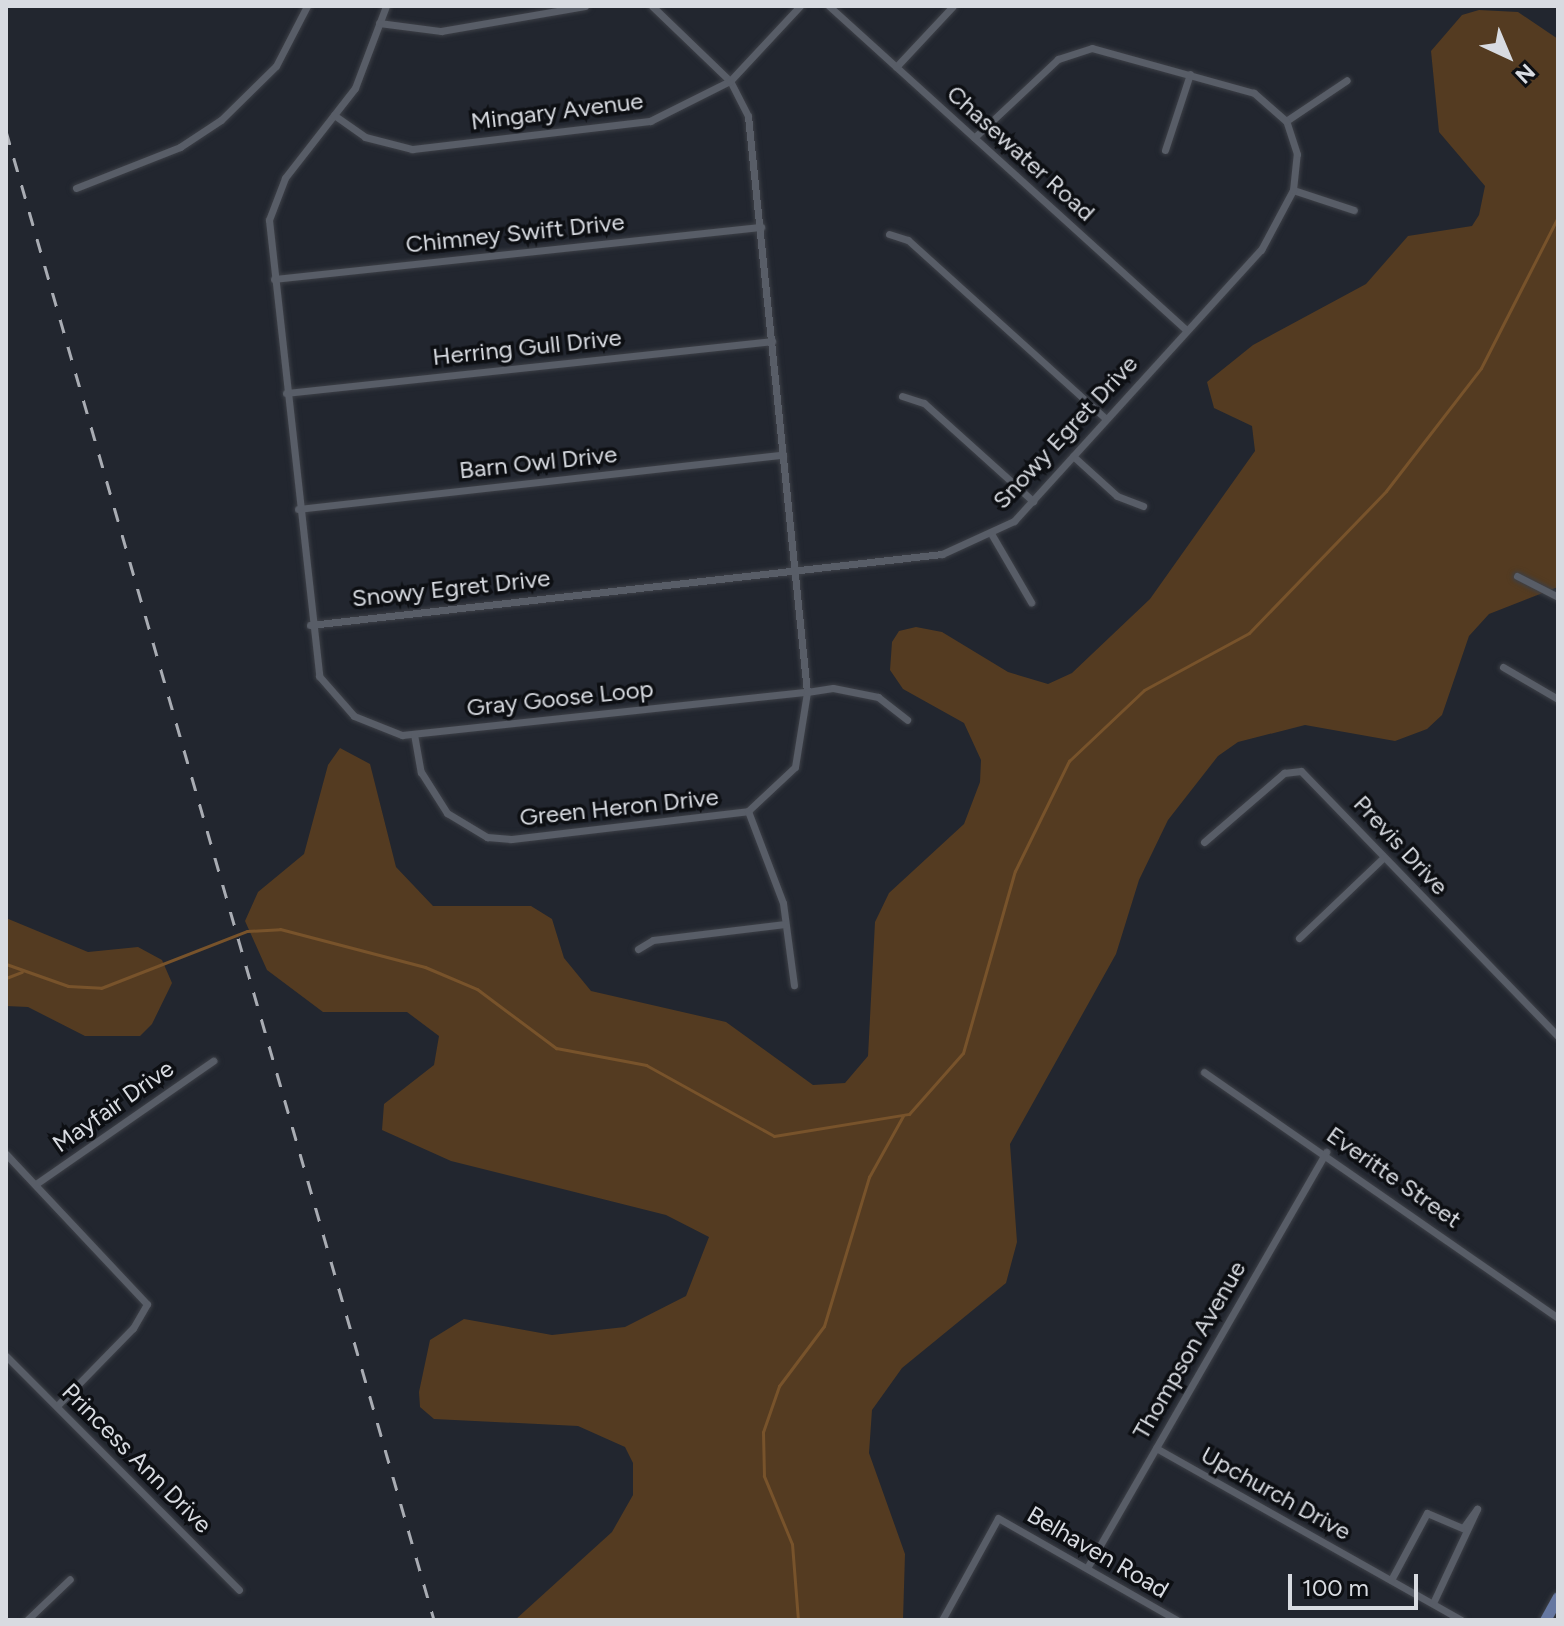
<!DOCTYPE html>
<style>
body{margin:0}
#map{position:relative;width:1564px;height:1626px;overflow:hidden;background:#22262f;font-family:Figtree,sans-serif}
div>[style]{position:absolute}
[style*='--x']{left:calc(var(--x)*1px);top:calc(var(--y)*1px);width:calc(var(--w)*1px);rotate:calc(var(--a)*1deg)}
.green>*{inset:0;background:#543b21}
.stream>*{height:3px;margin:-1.5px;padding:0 1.5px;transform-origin:1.5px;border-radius:1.5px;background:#78532b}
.roads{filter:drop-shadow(0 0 2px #3d4047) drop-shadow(0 0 2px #3d4047)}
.street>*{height:7px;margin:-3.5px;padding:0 3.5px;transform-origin:3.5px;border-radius:3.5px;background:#585d67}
.primary>*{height:11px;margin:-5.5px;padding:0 5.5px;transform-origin:5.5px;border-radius:5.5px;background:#6577a1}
.rail>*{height:3px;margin-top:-1.5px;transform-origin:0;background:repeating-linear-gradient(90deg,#a9acb3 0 14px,transparent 0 28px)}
span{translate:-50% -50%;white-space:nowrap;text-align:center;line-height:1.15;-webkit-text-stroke:7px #0d0f13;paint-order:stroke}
.street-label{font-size:24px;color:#d8dbe1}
.frame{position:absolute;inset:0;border:8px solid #d8dbe1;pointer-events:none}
.north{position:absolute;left:1468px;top:16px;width:80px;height:80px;-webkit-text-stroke:6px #0d0f13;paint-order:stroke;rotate:136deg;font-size:22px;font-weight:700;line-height:32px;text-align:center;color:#d8dbe1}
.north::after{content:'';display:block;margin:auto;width:28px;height:36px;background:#d8dbe1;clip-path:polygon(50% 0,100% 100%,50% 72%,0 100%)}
.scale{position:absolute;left:1288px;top:1574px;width:130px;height:36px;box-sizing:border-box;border:4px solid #d8dbe1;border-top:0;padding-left:10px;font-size:24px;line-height:28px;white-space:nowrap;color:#d8dbe1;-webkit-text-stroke:6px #0d0f13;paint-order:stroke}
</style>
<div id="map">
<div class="green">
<div style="clip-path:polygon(1479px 10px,1518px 12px,1558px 39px,1558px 587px,1489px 614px,1469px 636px,1442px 715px,1427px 729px,1395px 741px,1305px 725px,1238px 742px,1218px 756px,1168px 820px,1139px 880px,1116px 954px,1010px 1144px,1017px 1242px,1006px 1283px,902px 1368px,872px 1410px,869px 1453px,905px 1554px,903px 1620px,515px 1620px,612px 1532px,633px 1495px,633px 1463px,625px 1447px,578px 1426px,434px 1419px,420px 1407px,419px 1392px,430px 1340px,464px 1319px,552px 1335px,625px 1327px,686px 1296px,709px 1237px,666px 1215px,451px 1161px,382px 1130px,384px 1104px,434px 1065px,439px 1036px,407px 1012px,323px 1012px,267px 970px,245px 921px,258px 892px,304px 854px,328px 765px,340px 748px,370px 764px,396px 867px,433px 906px,531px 906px,552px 919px,564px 958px,591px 991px,726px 1022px,813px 1085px,845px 1083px,868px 1056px,875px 922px,889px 893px,964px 824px,980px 782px,981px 760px,964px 723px,903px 689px,890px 670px,892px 642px,899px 631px,916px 627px,942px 632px,1008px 672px,1048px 684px,1072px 673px,1150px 599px,1255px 451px,1252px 426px,1214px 408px,1207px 382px,1253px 345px,1366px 284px,1408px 236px,1472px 226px,1479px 215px,1485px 186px,1439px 132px,1431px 51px,1462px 15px)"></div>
<div style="clip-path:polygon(6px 918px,88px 952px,138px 947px,162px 960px,172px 983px,152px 1024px,140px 1036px,85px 1036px,28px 1007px,6px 1006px)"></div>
</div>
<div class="stream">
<div style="--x:6;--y:964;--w:66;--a:19.5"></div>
<div style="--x:68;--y:986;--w:33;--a:3"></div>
<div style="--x:101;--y:988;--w:157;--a:-21.3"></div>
<div style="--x:247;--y:931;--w:33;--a:-3"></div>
<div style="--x:280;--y:929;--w:150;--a:14.7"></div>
<div style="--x:425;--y:967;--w:56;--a:22.9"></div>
<div style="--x:477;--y:989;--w:99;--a:36.8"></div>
<div style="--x:556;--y:1048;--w:92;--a:10.7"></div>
<div style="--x:646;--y:1065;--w:146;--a:29"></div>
<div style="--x:774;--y:1136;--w:137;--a:-9.3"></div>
<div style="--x:909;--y:1114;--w:81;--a:-48.5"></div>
<div style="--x:963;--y:1053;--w:189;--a:-74.1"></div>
<div style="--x:1015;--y:871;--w:123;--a:-63.9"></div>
<div style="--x:1069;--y:761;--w:103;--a:-43.4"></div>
<div style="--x:1144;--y:690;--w:119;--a:-28.5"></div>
<div style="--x:1249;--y:633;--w:197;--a:-46"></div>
<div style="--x:1386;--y:491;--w:155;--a:-52.3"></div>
<div style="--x:1481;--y:368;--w:169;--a:-63"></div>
<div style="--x:6;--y:978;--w:17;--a:-21"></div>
<div style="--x:798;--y:1620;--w:76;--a:-94.5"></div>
<div style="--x:792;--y:1544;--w:74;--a:-112.4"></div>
<div style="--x:764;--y:1476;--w:44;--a:-91.3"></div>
<div style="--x:763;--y:1432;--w:49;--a:-70.8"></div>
<div style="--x:779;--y:1386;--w:75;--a:-53.1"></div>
<div style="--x:824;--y:1326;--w:156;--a:-73.2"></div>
<div style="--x:869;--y:1177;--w:70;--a:-60.9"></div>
</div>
<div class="roads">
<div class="street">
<div style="--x:386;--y:6;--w:88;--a:110.7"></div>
<div style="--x:355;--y:88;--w:114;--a:127.9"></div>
<div style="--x:285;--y:178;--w:45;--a:110.9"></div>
<div style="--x:269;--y:220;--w:459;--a:83.7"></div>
<div style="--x:319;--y:676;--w:53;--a:48.8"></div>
<div style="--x:354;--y:716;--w:52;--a:21.6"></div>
<div style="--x:402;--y:735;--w:407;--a:-6.1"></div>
<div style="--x:807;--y:692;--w:579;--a:-95.85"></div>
<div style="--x:748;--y:116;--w:39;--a:-117"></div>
<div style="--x:730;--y:81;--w:108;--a:-136.1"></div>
<div style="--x:829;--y:6;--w:481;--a:42.2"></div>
<div style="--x:379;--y:23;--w:63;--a:7.4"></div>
<div style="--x:441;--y:31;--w:146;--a:-9.8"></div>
<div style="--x:896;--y:67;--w:83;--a:-46.9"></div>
<div style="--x:334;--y:115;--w:38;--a:35"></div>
<div style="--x:365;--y:137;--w:49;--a:14.3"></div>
<div style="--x:412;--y:149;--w:240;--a:-6.7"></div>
<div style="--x:650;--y:121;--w:89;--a:-26.6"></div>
<div style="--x:730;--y:81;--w:103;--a:-47"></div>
<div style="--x:1286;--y:121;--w:73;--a:-33.9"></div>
<div style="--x:1165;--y:150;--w:80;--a:-71.8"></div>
<div style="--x:76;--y:188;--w:112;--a:-21.5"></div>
<div style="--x:180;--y:147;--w:49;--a:-33.4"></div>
<div style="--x:221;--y:120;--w:77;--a:-44.5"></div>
<div style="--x:276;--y:66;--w:68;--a:-62.7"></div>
<div style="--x:1293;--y:190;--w:64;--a:18.2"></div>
<div style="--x:889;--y:234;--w:20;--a:18"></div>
<div style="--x:908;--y:240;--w:267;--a:42.1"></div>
<div style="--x:274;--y:279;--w:490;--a:-6.1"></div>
<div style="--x:286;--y:393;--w:489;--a:-6.1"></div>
<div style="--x:902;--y:396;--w:23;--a:18"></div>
<div style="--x:924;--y:403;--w:147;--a:42"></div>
<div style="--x:1073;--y:456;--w:59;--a:42.3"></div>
<div style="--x:1117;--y:496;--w:28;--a:21"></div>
<div style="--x:298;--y:509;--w:488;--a:-6.4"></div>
<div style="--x:992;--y:535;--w:78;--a:59.8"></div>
<div style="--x:1517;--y:576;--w:46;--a:27.1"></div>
<div style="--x:310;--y:625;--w:636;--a:-6.41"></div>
<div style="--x:942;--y:554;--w:79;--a:-24.6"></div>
<div style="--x:1014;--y:521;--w:367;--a:-47.7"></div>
<div style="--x:1261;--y:250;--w:68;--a:-61.9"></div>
<div style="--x:1293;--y:190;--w:36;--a:-84"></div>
<div style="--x:1297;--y:154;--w:35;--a:-108"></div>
<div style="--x:1286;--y:121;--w:43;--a:-138.8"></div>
<div style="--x:1254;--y:93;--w:168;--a:-164.5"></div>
<div style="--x:1092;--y:48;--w:36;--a:162"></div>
<div style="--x:1058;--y:59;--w:115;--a:136.8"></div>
<div style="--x:1503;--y:667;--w:64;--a:30.2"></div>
<div style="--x:414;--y:734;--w:39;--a:80"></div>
<div style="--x:421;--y:772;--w:49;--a:57.6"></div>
<div style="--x:447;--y:813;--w:47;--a:31"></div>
<div style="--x:487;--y:837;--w:24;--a:5"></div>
<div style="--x:511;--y:839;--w:239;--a:-6.7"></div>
<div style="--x:748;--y:811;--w:64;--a:-43.1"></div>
<div style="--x:795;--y:767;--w:76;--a:-80.9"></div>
<div style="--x:807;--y:692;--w:26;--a:-9"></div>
<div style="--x:833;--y:688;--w:46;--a:11.3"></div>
<div style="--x:878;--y:697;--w:37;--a:38"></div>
<div style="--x:748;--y:811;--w:98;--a:69.2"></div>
<div style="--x:783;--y:903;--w:83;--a:82.4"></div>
<div style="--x:1204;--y:842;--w:106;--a:-40.8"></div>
<div style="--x:1284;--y:773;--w:17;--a:-7"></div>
<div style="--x:1301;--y:771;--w:369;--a:45.9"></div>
<div style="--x:1299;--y:938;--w:117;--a:-43.6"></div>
<div style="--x:638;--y:949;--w:17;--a:-31"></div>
<div style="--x:653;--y:940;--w:133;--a:-6.9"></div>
<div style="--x:1204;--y:1072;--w:431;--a:34.8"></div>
<div style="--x:6;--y:1154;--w:206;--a:46.8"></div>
<div style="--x:147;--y:1304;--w:28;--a:120"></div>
<div style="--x:133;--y:1328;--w:109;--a:134.3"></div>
<div style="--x:36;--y:1184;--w:216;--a:-34.8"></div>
<div style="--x:6;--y:1356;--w:330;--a:45.1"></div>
<div style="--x:1156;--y:1448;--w:350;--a:29.4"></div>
<div style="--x:1087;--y:1568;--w:480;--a:-60.1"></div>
<div style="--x:1391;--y:1580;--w:76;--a:-61.8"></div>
<div style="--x:1427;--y:1513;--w:39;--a:23"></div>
<div style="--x:1463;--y:1528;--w:24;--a:-54"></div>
<div style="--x:1477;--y:1509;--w:104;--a:115.1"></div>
<div style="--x:27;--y:1620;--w:59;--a:-43.6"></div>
<div style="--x:942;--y:1620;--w:116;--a:-61.2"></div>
<div style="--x:998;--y:1518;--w:206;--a:29.7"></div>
</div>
<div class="primary">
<div style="--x:1545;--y:1620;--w:26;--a:-61"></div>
</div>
</div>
<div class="rail">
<div style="--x:6;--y:131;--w:1549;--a:73.96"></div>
</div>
<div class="street-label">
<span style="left:557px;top:111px;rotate:-7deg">Mingary Avenue</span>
<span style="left:1021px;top:153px;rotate:42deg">Chasewater Road</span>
<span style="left:515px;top:233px;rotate:-6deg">Chimney Swift Drive</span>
<span style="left:527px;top:347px;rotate:-6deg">Herring Gull Drive</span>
<span style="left:1065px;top:432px;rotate:-47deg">Snowy Egret Drive</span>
<span style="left:538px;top:462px;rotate:-6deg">Barn Owl Drive</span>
<span style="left:451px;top:588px;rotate:-6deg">Snowy Egret Drive</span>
<span style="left:560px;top:698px;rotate:-6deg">Gray Goose Loop</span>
<span style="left:619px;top:807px;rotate:-6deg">Green Heron Drive</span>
<span style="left:1401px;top:845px;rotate:47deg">Previs Drive</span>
<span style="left:113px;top:1106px;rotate:-35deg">Mayfair Drive</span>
<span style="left:1394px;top:1177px;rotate:35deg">Everitte Street</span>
<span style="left:1189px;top:1350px;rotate:-60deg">Thompson Avenue</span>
<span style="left:137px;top:1458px;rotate:45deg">Princess Ann Drive</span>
<span style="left:1276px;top:1493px;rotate:29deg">Upchurch Drive</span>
<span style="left:1098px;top:1552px;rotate:30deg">Belhaven Road</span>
</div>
<div class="frame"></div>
<div class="north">N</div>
<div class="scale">100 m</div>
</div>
